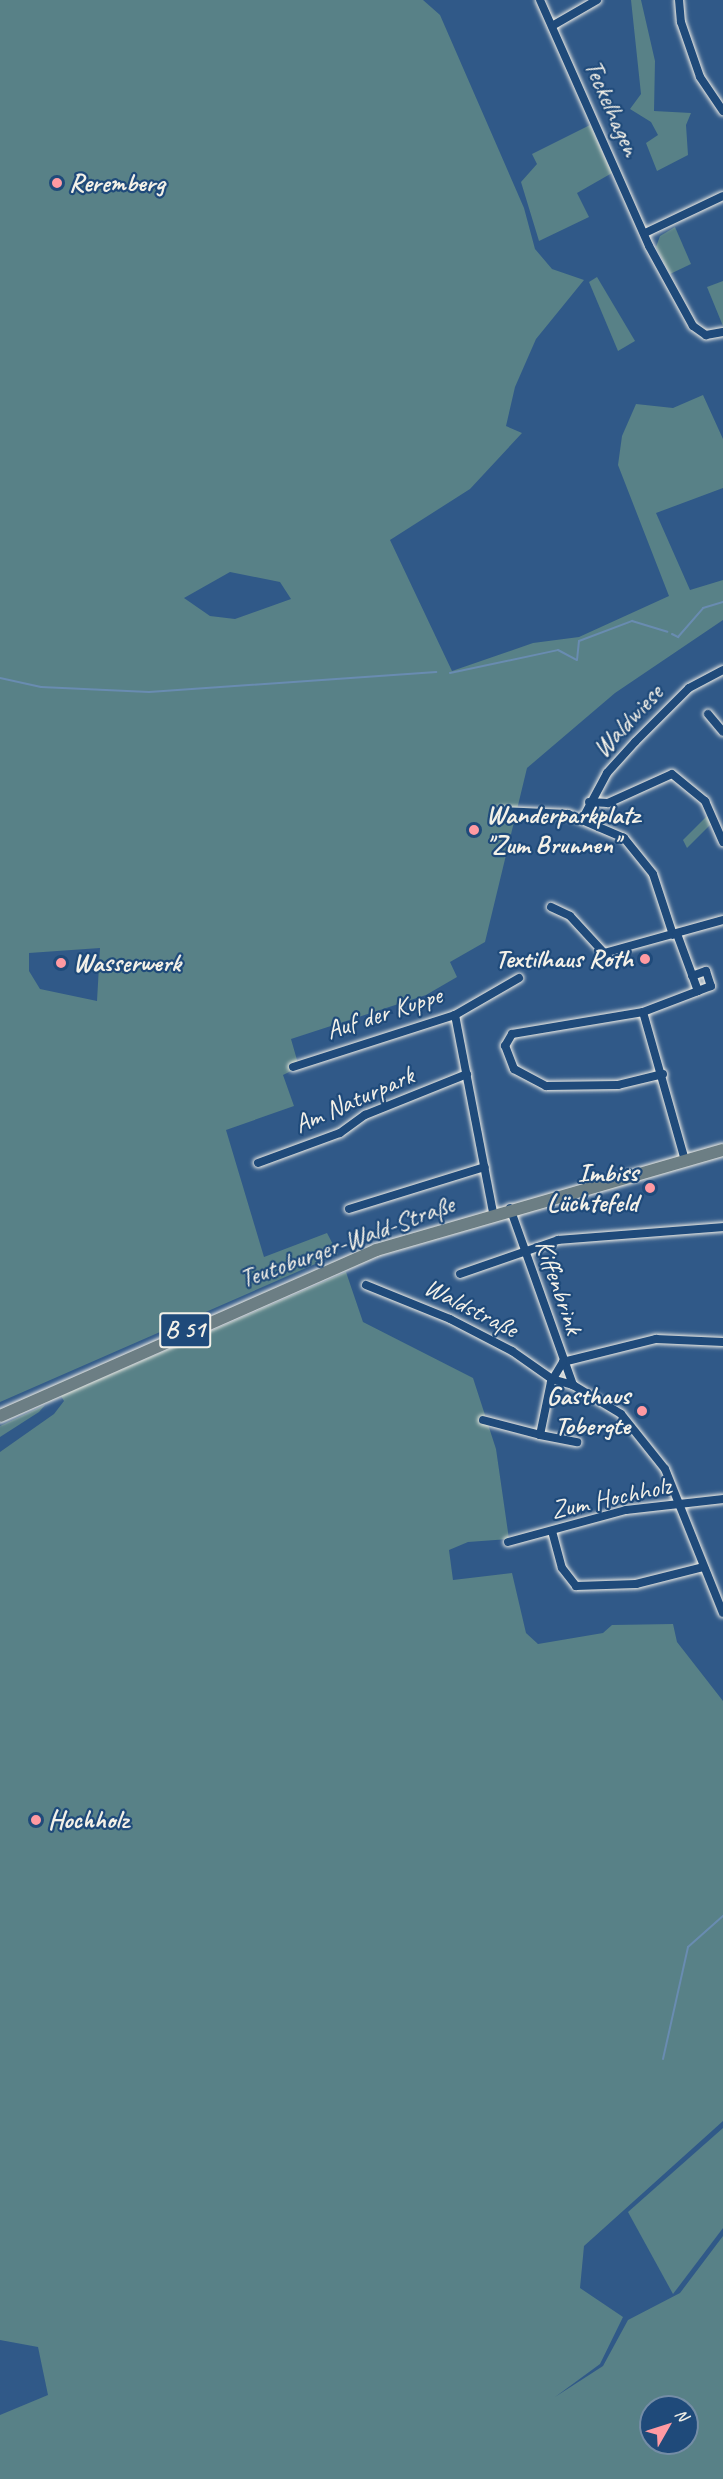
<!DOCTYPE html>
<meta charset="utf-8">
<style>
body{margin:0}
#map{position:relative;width:723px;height:2479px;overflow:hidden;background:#305988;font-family:Caveat,sans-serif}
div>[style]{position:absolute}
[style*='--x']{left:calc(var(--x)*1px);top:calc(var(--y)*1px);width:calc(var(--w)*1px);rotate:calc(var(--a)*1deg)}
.green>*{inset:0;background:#588187}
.stream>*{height:2px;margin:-1px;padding:0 1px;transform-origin:1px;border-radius:1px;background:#698cb1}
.roads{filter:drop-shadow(0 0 2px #f4f1e8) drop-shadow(0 0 2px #f4f1e8)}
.street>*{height:8px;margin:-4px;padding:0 4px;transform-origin:4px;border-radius:4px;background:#1f4a7a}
.primary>*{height:12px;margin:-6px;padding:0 6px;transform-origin:6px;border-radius:6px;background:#6c7e84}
.dots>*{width:16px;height:16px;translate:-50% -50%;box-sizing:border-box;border:3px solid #1f4a7a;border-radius:50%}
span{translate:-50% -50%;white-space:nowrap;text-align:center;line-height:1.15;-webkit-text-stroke:4.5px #1f4a7a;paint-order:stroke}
.shield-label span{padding:2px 4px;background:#1f4a7a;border:2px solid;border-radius:4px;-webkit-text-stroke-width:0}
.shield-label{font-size:24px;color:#f4f1e8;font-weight:700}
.street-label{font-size:26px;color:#f4f1e8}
.poi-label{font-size:26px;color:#f4f1e8;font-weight:700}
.left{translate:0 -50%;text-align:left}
.right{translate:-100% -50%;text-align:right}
.north{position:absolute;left:639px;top:2395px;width:60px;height:60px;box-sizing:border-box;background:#1f4a7a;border:2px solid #748da6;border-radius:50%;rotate:51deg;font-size:16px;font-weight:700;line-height:24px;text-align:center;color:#f4f1e8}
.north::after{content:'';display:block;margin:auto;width:21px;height:27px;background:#ff9aa2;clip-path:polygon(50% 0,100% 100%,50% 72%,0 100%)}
</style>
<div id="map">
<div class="green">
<div style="clip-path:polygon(evenodd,0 0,423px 0,440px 15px,524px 208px,535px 249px,552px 269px,584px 280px,536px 339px,515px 387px,506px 426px,522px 433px,470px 489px,390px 540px,452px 671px,533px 643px,579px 637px,669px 596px,618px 465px,622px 436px,636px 404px,673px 408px,703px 395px,723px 439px,723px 488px,656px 513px,690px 590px,723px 580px,723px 620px,615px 693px,527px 768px,485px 942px,450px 962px,457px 977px,426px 995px,291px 1039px,299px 1067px,283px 1075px,294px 1106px,226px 1130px,264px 1257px,327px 1233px,338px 1254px,0 1402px,0 0,230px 572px,280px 582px,291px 599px,235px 619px,210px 616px,184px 598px,230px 572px,0 0,100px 948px,97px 1001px,40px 989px,29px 971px,29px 953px,100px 948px)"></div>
<div style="clip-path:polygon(631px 0,641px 0,655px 61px,654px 111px,691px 113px,686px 125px,688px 155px,657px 171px,646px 143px,658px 135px,651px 122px,630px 109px,641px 94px)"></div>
<div style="clip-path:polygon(590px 125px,612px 173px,577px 193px,589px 217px,539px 241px,521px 182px,537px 164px,532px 154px)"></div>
<div style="clip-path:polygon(675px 227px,691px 264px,670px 274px,656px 247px,660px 236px)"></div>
<div style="clip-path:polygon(597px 277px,635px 341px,618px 351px,589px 282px)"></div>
<div style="clip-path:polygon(723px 281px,723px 326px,707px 287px)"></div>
<div style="clip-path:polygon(710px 813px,713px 822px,687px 848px,683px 840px)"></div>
<div style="clip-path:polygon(evenodd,346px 1272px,363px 1322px,473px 1378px,496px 1449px,509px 1539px,468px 1542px,449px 1550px,453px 1580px,512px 1573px,526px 1633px,538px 1644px,603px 1633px,612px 1625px,673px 1624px,677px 1642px,723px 1701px,723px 2121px,584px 2246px,580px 2288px,623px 2317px,600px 2364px,555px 2397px,603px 2366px,628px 2320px,680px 2293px,723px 2236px,723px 2479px,0 2479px,0 2415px,48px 2395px,38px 2347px,0 2340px,0 1452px,54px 1414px,64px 1401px,61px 1396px,346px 1272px,651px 2407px,687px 2407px,687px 2443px,651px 2443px,651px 2407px)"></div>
<div style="clip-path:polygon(45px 1405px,39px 1412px,0 1437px,0 1426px)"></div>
<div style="clip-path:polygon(723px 2128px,723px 2228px,673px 2294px,628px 2212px)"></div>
</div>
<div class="stream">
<div style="--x:672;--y:634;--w:7;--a:27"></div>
<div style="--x:678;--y:637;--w:38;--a:-49"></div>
<div style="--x:703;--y:608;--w:21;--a:-17"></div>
<div style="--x:450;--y:673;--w:110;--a:-12"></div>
<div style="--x:558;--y:650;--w:21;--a:28"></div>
<div style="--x:577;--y:660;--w:19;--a:-84"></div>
<div style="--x:579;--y:641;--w:57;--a:-20.7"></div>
<div style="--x:632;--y:621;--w:37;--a:17"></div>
<div style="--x:0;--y:678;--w:42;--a:12.4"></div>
<div style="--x:41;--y:687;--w:108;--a:2.7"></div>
<div style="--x:149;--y:692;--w:288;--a:-4"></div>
<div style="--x:663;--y:2059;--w:115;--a:-77.4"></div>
<div style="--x:688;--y:1947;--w:47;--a:-41.5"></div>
</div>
<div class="roads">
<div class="street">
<div style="--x:540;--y:0;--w:269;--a:66.1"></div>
<div style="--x:649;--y:246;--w:91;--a:61.2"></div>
<div style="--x:693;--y:326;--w:16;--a:35"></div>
<div style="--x:706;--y:335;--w:17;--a:-10"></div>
<div style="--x:679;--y:0;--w:22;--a:85"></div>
<div style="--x:681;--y:22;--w:58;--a:70.9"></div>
<div style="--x:700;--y:77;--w:41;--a:55.9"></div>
<div style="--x:552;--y:26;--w:52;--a:-30"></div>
<div style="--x:645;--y:233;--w:86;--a:-25.4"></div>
<div style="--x:708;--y:714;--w:23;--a:50"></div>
<div style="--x:589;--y:802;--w:19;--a:3"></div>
<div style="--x:608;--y:803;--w:70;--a:-24.4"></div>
<div style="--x:672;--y:774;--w:43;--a:39.3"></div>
<div style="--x:705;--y:801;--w:45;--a:66.3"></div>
<div style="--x:501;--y:811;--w:67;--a:2.6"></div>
<div style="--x:568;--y:814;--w:61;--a:23.2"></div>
<div style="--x:624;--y:838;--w:46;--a:51.1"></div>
<div style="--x:653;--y:874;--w:64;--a:71.8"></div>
<div style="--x:583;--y:818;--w:51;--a:-61.9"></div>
<div style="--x:607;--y:773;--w:42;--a:-47.9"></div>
<div style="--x:635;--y:742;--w:76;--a:-45"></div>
<div style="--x:689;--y:688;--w:38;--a:-28"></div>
<div style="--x:551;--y:907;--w:21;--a:25"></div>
<div style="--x:570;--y:916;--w:50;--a:47.4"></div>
<div style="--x:604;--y:953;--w:123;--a:-15.5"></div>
<div style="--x:692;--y:976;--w:15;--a:-20"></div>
<div style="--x:706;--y:971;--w:16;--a:72"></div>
<div style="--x:711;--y:986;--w:14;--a:159"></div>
<div style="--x:643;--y:1012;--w:154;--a:74.2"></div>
<div style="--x:455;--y:1015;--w:202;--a:79.1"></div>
<div style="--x:293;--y:1067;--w:170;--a:-17.8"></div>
<div style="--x:455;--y:1015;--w:74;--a:-30"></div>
<div style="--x:663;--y:1074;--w:46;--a:166.3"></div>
<div style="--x:618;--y:1085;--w:72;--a:179.2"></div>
<div style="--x:546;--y:1086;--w:36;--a:-152"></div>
<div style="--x:514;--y:1069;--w:25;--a:-111"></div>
<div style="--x:505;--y:1046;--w:14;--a:-60"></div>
<div style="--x:512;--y:1034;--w:133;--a:-9.5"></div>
<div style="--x:643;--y:1012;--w:59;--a:-20.9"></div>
<div style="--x:698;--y:991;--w:61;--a:-110.2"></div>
<div style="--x:258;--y:1163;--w:87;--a:-20.1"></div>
<div style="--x:340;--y:1133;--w:31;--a:-36"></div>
<div style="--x:365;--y:1115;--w:110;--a:-21.9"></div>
<div style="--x:510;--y:1208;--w:188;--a:70.4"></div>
<div style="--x:573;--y:1385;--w:56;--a:31.1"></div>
<div style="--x:621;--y:1414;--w:70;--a:51.3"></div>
<div style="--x:665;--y:1469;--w:155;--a:68.1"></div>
<div style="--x:349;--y:1209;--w:142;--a:-17.2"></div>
<div style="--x:460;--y:1274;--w:104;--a:-19.1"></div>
<div style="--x:558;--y:1240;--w:166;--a:-4.5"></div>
<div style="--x:366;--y:1285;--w:91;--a:22"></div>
<div style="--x:450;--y:1319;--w:70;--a:27.3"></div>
<div style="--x:512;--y:1351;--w:49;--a:35"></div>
<div style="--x:552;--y:1379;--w:22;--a:16"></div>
<div style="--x:563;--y:1362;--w:96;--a:-13.9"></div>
<div style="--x:656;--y:1339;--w:67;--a:2.6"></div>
<div style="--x:483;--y:1420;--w:59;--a:14.7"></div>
<div style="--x:540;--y:1435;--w:54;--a:-78.3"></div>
<div style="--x:551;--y:1382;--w:23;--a:-59"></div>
<div style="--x:540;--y:1435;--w:38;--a:11"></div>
<div style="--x:552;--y:1531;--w:38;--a:75"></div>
<div style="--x:562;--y:1568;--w:23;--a:52"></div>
<div style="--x:576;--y:1586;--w:60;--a:-1.9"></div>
<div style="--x:636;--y:1584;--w:69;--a:-14.2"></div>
<div style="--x:508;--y:1542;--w:122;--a:-15.2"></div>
<div style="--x:626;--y:1510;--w:98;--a:-6.5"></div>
</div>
<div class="primary">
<div style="--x:0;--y:1416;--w:411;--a:-23.8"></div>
<div style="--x:376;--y:1250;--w:361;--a:-16.1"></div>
</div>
</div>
<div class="dots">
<div style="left:57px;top:183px;background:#ff9aa2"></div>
<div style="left:474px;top:830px;background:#ff9aa2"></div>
<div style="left:645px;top:959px;background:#ff9aa2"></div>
<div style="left:61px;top:963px;background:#ff9aa2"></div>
<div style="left:650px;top:1188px;background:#ff9aa2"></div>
<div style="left:642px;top:1411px;background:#ff9aa2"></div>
<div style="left:36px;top:1820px;background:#ff9aa2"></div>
</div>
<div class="shield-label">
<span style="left:185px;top:1330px">B 51</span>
</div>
<div class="street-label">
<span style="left:612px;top:108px;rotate:66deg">Teckelhagen</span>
<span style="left:628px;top:721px;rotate:-47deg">Waldwiese</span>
<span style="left:384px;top:1013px;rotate:-18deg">Auf der Kuppe</span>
<span style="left:354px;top:1100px;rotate:-24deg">Am Naturpark</span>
<span style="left:347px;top:1242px;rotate:-20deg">Teutoburger-Wald-Straße</span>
<span style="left:559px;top:1287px;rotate:71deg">Kiffenbrink</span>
<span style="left:471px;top:1308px;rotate:27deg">Waldstraße</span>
<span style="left:611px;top:1498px;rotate:-12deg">Zum Hochholz</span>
</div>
<div class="poi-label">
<span class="left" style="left:69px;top:183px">Reremberg</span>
<span class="left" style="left:486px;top:830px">Wanderparkplatz<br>"Zum Brunnen"</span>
<span class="right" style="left:633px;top:959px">Textilhaus Roth</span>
<span class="left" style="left:73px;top:963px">Wasserwerk</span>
<span class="right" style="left:638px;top:1188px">Imbiss<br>Lüchtefeld</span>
<span class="right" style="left:630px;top:1411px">Gasthaus<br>Tobergte</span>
<span class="left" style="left:48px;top:1820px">Hochholz</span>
</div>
<div class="north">N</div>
</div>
